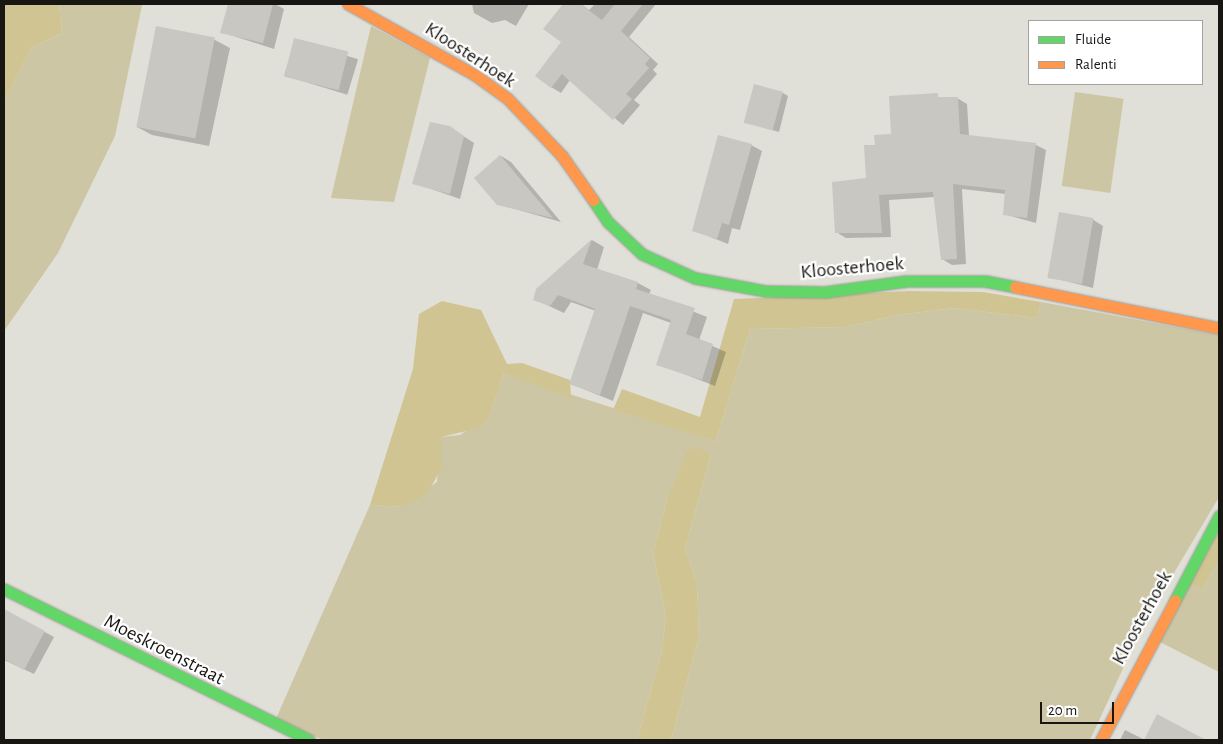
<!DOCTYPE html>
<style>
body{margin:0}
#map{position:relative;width:1223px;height:744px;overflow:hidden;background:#e0dfd8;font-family:"Alegreya Sans",sans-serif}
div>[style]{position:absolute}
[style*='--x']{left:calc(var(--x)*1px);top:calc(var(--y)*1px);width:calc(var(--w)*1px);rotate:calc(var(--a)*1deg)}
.green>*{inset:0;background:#cdc6a4;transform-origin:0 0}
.forest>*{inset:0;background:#d0c592}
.shadow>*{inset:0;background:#0003;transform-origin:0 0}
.building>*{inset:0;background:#c8c7c2;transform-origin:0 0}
.roads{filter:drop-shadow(0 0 1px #9d9c97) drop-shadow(0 0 1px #9d9c97)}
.fast>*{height:11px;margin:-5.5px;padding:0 5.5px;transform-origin:5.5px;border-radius:5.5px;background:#63d668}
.slow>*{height:11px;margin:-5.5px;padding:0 5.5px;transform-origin:5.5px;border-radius:5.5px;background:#ff974d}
span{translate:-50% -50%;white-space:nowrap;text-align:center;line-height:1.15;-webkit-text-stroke:4.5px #fff;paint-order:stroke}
.street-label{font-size:20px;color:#171612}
.frame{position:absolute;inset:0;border:5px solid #171612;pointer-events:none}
.legend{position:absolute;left:1028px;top:20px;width:175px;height:65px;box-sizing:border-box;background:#fff;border:1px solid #a2a2a0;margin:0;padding:6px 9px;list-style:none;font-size:15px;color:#171612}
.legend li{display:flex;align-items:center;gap:10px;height:25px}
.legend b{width:25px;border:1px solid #a2a2a0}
.scale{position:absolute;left:1040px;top:702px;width:74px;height:22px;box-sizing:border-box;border:2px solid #171612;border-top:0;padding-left:6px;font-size:15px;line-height:18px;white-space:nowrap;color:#171612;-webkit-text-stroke:4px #fff;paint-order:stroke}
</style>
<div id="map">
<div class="green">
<div style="clip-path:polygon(59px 4px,142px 5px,115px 136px,58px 253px,4px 331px,4px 102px,31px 48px,62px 33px)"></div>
<div style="clip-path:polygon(371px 26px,430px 58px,394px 202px,331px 198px)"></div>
<div style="left:1075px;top:92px;width:49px;height:95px;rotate:8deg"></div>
<div style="clip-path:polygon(1041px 302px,1219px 335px,1219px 497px,1143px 625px,1090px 740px,671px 740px,699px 637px,697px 583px,685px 549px,711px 454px,667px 500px,653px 554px,666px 616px,662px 651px,637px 740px,324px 740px,275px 721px,370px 505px,401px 507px,437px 482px,441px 437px,460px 435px,490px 415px,504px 373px,716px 441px,750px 329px,846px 327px,897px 315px,954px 308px,1037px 318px)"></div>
<div style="clip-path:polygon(1219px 561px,1219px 672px,1156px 640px,1190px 583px,1202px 590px)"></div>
</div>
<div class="forest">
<div style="clip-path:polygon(4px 4px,59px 4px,62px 33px,31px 48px,4px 102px)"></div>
<div style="clip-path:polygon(909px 291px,983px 292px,1041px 302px,1037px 318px,954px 308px,897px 315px,846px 327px,750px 329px,716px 441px,613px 410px,622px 389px,700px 417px,734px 299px)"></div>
<div style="clip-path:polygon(442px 301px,481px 310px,507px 364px,522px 363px,570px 380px,571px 398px,504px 373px,490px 415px,479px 428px,441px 437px,441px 469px,427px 494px,401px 507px,370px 505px,413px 369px,419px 314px)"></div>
<div style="clip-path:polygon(699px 447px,711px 454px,685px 549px,697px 583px,699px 637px,671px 740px,637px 740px,662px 651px,666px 616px,653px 554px,667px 500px,687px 451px)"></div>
<div style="clip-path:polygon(1219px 530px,1219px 561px,1202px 590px,1190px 583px)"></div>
</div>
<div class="shadow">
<div style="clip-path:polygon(229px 4px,275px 4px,284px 9px,274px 49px,221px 32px)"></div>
<div style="clip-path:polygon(472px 4px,529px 4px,516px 26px,505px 20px,492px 23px,474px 13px)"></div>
<div style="clip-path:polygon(564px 4px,581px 4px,589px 10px,595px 4px,656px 4px,629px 37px,658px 64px,653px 70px,657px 74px,634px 100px,640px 105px,623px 125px,570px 80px,561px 93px,551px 87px,563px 42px,545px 29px)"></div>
<div style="clip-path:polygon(157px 28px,215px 40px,230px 48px,209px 146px,152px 135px,137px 127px)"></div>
<div style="left:295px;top:40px;width:66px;height:37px;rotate:17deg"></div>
<div style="clip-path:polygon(783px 93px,788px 96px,779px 132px,745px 122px)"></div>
<div style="clip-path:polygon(957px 98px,967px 104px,969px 136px,1036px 145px,1046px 150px,1036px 223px,1004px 214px,1006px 194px,962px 189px,966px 264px,952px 265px,942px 259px,935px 197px,889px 200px,891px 237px,846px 238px,836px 232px,867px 179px,876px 146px)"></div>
<div style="clip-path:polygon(460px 134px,474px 143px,460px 199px,414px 183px)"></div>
<div style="clip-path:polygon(751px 145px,762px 151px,740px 230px,732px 228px,728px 244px,693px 230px)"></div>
<div style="clip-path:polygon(501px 156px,511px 162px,561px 222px,497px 204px)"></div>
<div style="clip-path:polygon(1092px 219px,1103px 226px,1093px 288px,1050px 277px)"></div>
<div style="clip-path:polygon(592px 240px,604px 247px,597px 270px,638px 283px,651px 290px,649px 294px,707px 317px,699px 340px,726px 352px,715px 386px,658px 364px,671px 323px,643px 313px,613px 401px,571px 384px,596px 311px,571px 302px,564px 313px,534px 299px,537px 289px)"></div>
<div style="clip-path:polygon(4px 610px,54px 637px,34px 674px,4px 660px)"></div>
<div style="clip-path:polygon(1158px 716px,1204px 740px,1120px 740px,1125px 730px,1145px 740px)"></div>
</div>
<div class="building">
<div style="clip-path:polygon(228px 4px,273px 4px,263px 43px,220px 33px)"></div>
<div style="clip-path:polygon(563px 4px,580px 4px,602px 20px,615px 4px,643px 4px,621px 31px,650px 58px,645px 64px,649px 68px,626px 94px,632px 99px,613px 120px,562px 74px,551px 88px,535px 76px,561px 42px,543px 29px)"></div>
<div style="left:156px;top:26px;width:60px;height:103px;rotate:11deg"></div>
<div style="left:294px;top:38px;width:56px;height:40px;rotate:14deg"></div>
<div style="left:754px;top:84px;width:30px;height:40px;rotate:15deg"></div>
<div style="clip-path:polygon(938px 93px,938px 97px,958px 97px,960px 134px,1036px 143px,1027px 218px,1003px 215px,1005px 190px,953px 184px,957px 259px,941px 260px,933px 192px,879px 195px,882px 233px,835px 233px,832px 182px,866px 178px,864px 145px,875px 145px,874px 135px,891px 134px,889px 96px)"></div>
<div style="clip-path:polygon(430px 122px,450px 126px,464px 136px,450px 194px,412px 184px)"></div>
<div style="clip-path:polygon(718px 135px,752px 144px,729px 225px,722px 223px,717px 239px,692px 231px)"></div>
<div style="clip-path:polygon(500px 155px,553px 218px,497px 205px,474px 178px)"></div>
<div style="left:1059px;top:212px;width:35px;height:67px;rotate:10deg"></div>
<div style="clip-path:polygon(592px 239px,583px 264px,638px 282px,636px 289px,695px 308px,686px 334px,713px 344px,702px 380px,656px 365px,671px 320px,630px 306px,600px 395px,569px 384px,595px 309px,558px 295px,550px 306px,533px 300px,536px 289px)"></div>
<div style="clip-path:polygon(4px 609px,45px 631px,24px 670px,4px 659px)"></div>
<div style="clip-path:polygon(1157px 714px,1206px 740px,1144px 740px)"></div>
</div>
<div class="roads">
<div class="fast">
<div style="--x:593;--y:200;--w:27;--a:56"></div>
<div style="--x:608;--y:222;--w:47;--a:43.3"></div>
<div style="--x:642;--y:254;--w:58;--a:24.4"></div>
<div style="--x:695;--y:278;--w:71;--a:10.5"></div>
<div style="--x:765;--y:291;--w:60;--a:1"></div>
<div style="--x:825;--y:292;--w:82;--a:-7.7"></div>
<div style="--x:906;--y:281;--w:79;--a:0"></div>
<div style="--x:985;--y:281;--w:31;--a:11"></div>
<div style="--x:4;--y:589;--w:340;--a:26.3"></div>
<div style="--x:1175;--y:600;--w:95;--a:-62.4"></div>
</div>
<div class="slow">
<div style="--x:348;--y:4;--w:145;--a:29.2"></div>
<div style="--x:475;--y:75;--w:39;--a:36"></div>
<div style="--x:507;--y:98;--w:80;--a:46.5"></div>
<div style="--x:562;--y:156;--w:54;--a:54.8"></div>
<div style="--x:1015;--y:287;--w:208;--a:11.4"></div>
<div style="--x:1101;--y:740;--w:158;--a:-62.1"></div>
</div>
</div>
<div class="street-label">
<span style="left:470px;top:55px;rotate:33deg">Kloosterhoek</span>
<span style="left:852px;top:268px;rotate:-5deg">Kloosterhoek</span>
<span style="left:1142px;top:618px;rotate:-61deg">Kloosterhoek</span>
<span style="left:164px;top:650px;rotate:27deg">Moeskroenstraat</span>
</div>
<div class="frame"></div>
<ul class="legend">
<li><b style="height:6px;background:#63d668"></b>Fluide</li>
<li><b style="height:6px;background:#ff974d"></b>Ralenti</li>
</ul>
<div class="scale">20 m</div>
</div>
